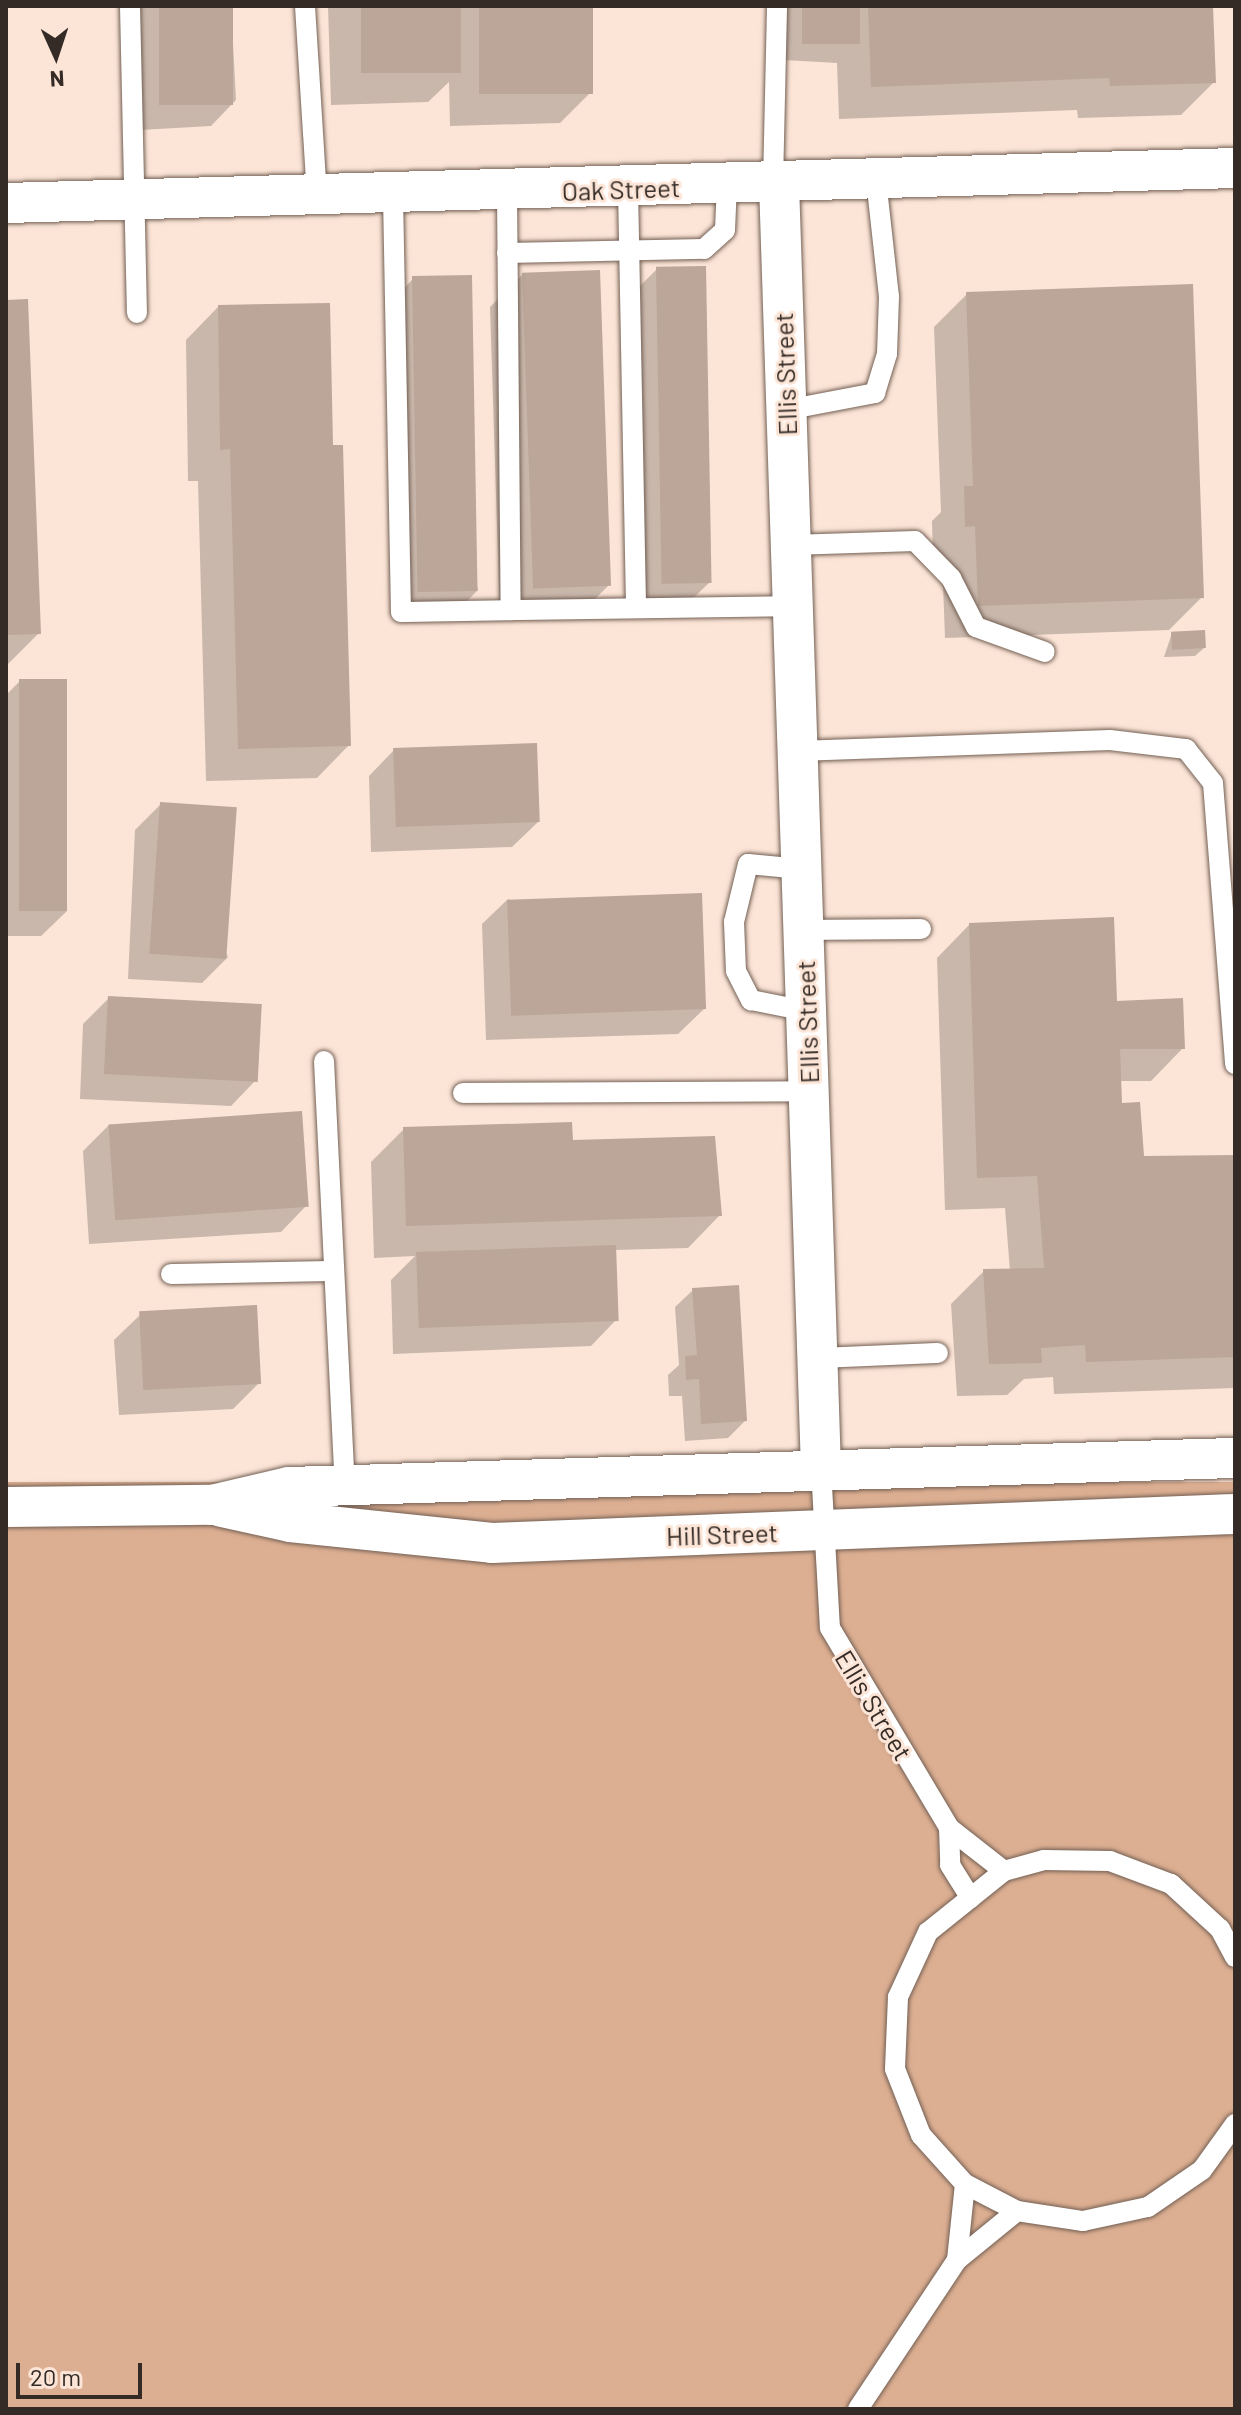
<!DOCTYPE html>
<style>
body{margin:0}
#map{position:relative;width:1241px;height:2415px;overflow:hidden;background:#fce5d7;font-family:Barlow,sans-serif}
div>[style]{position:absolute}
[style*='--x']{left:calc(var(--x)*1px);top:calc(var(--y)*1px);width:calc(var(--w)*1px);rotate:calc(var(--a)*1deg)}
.green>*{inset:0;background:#ddaf92;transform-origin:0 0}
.shadow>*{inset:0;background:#0003}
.building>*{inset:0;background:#bba699;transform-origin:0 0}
.roads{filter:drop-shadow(0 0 2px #736054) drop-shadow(0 0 2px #736054)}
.lane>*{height:20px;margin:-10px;padding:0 10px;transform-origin:10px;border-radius:10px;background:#fff}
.street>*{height:40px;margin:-20px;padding:0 20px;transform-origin:20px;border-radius:20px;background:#fff}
span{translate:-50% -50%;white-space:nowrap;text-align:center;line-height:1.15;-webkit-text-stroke:6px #fce5d7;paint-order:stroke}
.street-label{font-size:26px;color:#342b26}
.frame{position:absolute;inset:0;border:8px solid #342b26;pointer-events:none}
.north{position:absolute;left:16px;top:16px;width:80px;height:80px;-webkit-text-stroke:6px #fce5d7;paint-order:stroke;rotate:177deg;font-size:22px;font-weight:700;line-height:32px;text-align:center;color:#342b26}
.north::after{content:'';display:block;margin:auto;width:28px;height:36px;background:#342b26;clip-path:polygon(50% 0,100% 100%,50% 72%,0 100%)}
.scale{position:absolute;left:16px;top:2363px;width:126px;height:36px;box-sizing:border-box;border:4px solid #342b26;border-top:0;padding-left:10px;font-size:24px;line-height:28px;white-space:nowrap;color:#342b26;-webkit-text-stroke:6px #fce5d7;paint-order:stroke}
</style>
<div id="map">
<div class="green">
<div style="left:1235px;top:1482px;width:927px;height:1229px;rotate:90deg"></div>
</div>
<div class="shadow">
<div style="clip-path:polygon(133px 6px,231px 6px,236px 100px,211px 126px,140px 130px)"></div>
<div style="clip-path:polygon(328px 6px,591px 6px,593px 90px,560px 123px,450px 126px,449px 82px,428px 102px,331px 105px)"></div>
<div style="clip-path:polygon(787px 6px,1208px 6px,1214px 82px,1181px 115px,1078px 118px,1077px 110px,839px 119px,837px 63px,784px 60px)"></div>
<div style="clip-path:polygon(657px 269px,710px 582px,684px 607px,638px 609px,632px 294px)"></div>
<div style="clip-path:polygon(523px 274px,609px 585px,576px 618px,500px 620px,490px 307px)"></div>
<div style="clip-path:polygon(413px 279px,478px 590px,452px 616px,396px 618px,387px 305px)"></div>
<div style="clip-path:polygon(967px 294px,1202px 597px,1169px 630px,945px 638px,942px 558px,933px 558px,932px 521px,941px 512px,934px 327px)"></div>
<div style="clip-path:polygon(6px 302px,39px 633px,6px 666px)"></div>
<div style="clip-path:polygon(218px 307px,331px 447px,349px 745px,317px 778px,206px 781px,198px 481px,188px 481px,186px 340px)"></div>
<div style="clip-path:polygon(1172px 633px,1204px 648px,1195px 656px,1164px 657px)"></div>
<div style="clip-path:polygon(20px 681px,67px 911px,41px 936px,6px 936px,6px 695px)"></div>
<div style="clip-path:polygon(394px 750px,538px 822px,512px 847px,371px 852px,369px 776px)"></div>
<div style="clip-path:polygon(161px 804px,228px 957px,202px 983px,128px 979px,135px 830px)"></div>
<div style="clip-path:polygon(508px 899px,704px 1009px,678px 1034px,486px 1040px,482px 924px)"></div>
<div style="clip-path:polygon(969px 925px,1183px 1048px,1151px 1081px,1119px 1081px,1120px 1105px,1143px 1158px,1235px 1157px,1235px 1388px,1054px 1394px,1053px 1377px,1024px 1379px,1007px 1395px,957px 1396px,951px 1304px,984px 1271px,1010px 1271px,1005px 1208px,945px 1210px,937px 958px)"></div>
<div style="clip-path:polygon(109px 998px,256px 1080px,231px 1106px,80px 1099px,83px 1024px)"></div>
<div style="clip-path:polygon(109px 1125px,306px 1206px,281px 1232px,89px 1244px,83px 1151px)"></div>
<div style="clip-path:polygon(404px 1129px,572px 1142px,720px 1215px,688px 1248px,614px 1250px,616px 1320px,591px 1346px,393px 1354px,391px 1280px,415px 1256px,374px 1258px,371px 1162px)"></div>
<div style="clip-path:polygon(693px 1290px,745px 1421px,728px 1438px,685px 1441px,682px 1396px,669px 1396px,668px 1375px,679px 1365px,675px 1307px)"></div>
<div style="clip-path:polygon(140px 1315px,259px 1383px,233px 1409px,119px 1415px,114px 1340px)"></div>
</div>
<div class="building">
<div style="left:159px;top:6px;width:74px;height:99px"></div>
<div style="left:361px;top:6px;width:100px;height:67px"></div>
<div style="left:479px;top:6px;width:114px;height:88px"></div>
<div style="left:802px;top:6px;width:58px;height:38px"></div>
<div style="clip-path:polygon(868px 6px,1213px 6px,1216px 83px,1110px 86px,1109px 78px,871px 87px)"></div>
<div style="left:706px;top:266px;width:317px;height:50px;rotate:89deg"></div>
<div style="left:600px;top:270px;width:316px;height:78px;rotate:88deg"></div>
<div style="left:472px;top:275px;width:316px;height:60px;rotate:89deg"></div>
<div style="clip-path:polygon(1193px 284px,1204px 598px,978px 606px,975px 526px,965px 527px,964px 486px,973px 486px,966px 292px)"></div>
<div style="clip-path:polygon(28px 299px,41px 634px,6px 635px,6px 300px)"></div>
<div style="clip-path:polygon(330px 303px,333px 445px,343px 445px,351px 746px,238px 749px,230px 449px,220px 450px,218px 305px)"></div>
<div style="left:1205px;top:630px;width:18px;height:34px;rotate:87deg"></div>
<div style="left:19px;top:679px;width:48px;height:232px"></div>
<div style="left:537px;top:743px;width:79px;height:144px;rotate:88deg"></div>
<div style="left:160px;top:802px;width:77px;height:152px;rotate:4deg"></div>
<div style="left:702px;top:893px;width:116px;height:195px;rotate:88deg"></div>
<div style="clip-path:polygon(1114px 917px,1117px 1001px,1183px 998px,1185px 1049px,1120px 1049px,1122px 1103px,1140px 1102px,1144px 1156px,1235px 1155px,1235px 1357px,1086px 1362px,1085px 1345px,1041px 1348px,1042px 1363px,989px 1364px,983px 1269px,1044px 1268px,1037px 1176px,977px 1178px,969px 923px)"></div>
<div style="left:108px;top:996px;width:154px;height:78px;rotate:3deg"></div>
<div style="left:302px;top:1111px;width:96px;height:194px;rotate:86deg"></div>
<div style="clip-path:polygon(572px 1122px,573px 1140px,715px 1136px,722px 1216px,406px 1226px,403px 1127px)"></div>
<div style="left:616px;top:1245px;width:76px;height:200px;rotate:88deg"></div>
<div style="clip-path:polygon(739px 1285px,747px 1421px,701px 1424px,699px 1379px,686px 1380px,685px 1356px,697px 1355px,692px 1288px)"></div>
<div style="left:257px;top:1305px;width:79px;height:118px;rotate:87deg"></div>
</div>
<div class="roads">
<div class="lane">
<div style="--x:130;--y:6;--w:307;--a:88.7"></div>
<div style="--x:305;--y:6;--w:192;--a:86.4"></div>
<div style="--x:773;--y:184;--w:178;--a:-88.7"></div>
<div style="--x:628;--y:188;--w:420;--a:88.9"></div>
<div style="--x:507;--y:193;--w:417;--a:89.5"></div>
<div style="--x:511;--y:610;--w:282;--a:-0.8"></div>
<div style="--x:393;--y:196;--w:416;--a:88.9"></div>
<div style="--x:401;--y:612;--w:110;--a:-1"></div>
<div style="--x:507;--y:253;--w:197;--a:-1.2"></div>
<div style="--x:704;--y:249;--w:28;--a:-42"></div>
<div style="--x:725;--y:230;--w:45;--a:-87.5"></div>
<div style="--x:786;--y:410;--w:91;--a:-10.8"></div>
<div style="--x:875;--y:393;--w:41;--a:-72.9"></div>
<div style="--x:887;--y:354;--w:57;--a:-88"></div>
<div style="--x:889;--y:297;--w:118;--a:-96.3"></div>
<div style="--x:791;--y:545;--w:124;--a:-1.8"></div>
<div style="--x:915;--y:541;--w:52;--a:45.8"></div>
<div style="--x:951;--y:578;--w:55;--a:63"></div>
<div style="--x:976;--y:627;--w:73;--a:19.9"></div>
<div style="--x:798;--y:751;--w:312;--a:-2"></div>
<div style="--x:1110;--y:740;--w:77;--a:6.8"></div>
<div style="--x:1186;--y:749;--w:43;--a:51.5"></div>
<div style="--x:1213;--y:783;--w:282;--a:85.5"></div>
<div style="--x:801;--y:869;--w:53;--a:-174.6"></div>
<div style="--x:748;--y:864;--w:60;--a:103.6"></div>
<div style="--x:734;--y:922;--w:49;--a:87.7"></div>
<div style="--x:736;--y:971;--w:33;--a:63"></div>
<div style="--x:751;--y:1000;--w:56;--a:11.3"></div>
<div style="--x:804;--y:930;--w:117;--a:-0.5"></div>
<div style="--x:324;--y:1061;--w:425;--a:87.2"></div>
<div style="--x:463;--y:1093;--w:346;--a:-0.3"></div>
<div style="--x:171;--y:1274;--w:162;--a:-1.1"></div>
<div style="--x:818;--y:1358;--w:120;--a:-2.4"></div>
<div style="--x:821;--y:1468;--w:160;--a:86.8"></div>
<div style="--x:830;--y:1628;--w:233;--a:59.2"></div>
<div style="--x:949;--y:1828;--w:70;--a:38"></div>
<div style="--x:949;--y:1828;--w:37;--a:88"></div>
<div style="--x:950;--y:1865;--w:39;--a:58"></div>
<div style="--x:1235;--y:1957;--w:32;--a:-118"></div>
<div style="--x:1220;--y:1929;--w:67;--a:-137.4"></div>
<div style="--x:1171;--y:1884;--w:65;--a:-159.3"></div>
<div style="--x:1110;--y:1861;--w:66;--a:-179.1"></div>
<div style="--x:1044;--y:1860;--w:41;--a:164.6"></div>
<div style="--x:1004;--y:1871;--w:97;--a:141.2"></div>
<div style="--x:928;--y:1932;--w:72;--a:114.8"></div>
<div style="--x:898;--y:1997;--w:72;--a:92.4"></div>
<div style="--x:895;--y:2069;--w:71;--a:68.5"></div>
<div style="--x:921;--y:2135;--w:66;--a:48.1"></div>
<div style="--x:965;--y:2184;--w:59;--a:27.4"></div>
<div style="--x:1017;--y:2211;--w:67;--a:8.6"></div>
<div style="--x:1083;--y:2221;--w:66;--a:-12.2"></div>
<div style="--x:1148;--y:2207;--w:65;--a:-34.4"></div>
<div style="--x:1202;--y:2170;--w:57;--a:-54.3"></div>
<div style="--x:957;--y:2260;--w:76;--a:-84"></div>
<div style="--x:858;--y:2409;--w:179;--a:-56.4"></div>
<div style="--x:957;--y:2260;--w:77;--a:-39.2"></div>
</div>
<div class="street">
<div style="--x:779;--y:183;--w:1286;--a:88.13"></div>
<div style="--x:6;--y:203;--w:1229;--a:-1.63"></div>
<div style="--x:6;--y:1507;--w:206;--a:-0.6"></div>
<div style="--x:212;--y:1505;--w:79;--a:-13.2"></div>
<div style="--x:289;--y:1487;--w:946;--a:-1.76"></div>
<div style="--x:222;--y:1507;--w:70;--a:12.4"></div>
<div style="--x:290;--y:1522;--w:203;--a:5.9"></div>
<div style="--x:492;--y:1543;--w:744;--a:-2.24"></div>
</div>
</div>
<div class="street-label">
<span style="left:621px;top:189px;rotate:-2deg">Oak Street</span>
<span style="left:785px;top:374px;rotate:-92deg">Ellis Street</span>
<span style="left:807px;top:1022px;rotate:-92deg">Ellis Street</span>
<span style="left:722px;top:1534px;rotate:-2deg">Hill Street</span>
<span style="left:874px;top:1705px;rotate:59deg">Ellis Street</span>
</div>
<div class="frame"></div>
<div class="north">N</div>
<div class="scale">20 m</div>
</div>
